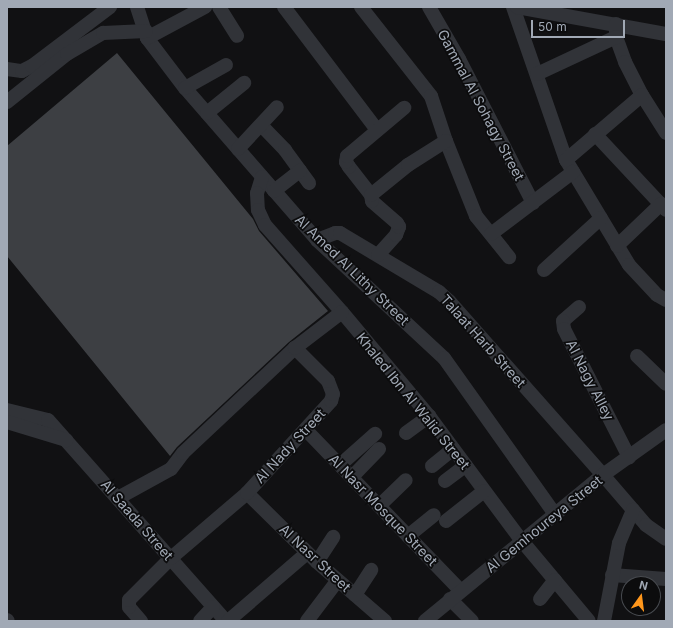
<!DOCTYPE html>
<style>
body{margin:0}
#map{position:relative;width:673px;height:628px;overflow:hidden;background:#111113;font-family:Inter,sans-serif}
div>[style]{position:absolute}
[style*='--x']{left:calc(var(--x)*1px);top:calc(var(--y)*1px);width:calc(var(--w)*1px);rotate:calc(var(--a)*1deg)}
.building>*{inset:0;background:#3d3f43}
.minor>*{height:14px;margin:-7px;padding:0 7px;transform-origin:7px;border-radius:7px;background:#313338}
span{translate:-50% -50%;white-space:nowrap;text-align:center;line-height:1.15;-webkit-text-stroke:3.5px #0c0c0d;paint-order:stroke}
.street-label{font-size:14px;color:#a1a9b5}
.frame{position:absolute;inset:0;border:8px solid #a1a9b5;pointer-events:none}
.north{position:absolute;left:621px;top:576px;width:40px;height:40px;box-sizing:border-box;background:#0c0c0d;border:1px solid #484b50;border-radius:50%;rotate:14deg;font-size:11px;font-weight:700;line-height:16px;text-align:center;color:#a1a9b5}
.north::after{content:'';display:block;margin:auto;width:14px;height:18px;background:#ff971c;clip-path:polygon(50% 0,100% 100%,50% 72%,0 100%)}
.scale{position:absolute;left:531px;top:20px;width:94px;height:18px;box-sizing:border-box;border:2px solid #a1a9b5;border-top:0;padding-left:5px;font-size:12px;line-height:14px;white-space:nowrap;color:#a1a9b5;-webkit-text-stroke:3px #0c0c0d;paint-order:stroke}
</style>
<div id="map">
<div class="building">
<div style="clip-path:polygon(117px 53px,253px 219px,259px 231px,328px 311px,289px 342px,177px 447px,170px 456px,7px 256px,7px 146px)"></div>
</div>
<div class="minor">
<div style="--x:137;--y:7;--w:33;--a:72"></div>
<div style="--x:147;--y:38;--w:63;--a:52.8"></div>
<div style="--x:185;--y:88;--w:201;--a:49"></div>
<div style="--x:317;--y:240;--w:173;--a:42.9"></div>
<div style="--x:444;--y:358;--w:191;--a:54.6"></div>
<div style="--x:219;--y:7;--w:34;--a:58"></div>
<div style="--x:284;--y:7;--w:154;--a:52.9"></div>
<div style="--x:361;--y:7;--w:113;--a:51.8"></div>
<div style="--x:431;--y:96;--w:47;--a:71.6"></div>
<div style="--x:446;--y:141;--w:81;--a:68.2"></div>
<div style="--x:476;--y:216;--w:53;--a:51.2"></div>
<div style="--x:429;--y:7;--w:60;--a:60"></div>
<div style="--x:459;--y:59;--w:162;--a:62.8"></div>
<div style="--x:513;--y:7;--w:162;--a:70.9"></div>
<div style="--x:566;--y:160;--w:122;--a:59"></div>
<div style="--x:629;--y:265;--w:41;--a:47"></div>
<div style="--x:657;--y:295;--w:10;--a:29"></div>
<div style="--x:517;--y:7;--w:151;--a:10.3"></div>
<div style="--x:616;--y:24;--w:13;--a:90"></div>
<div style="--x:616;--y:37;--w:27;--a:70"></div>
<div style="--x:625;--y:62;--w:37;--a:63"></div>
<div style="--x:642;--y:95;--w:45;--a:57.7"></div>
<div style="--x:147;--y:38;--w:66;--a:-28.1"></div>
<div style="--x:7;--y:69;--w:15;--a:8"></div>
<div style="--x:22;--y:71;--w:11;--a:-27"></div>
<div style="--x:32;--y:66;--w:98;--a:-37.1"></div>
<div style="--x:537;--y:74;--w:87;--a:-25.1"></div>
<div style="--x:185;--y:88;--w:47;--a:-29.3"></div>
<div style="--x:7;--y:102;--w:77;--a:-38.7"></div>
<div style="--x:67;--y:54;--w:42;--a:-30.3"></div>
<div style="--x:103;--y:33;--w:43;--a:-2.7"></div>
<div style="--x:207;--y:113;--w:48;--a:-39"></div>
<div style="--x:261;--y:125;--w:35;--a:46"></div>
<div style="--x:285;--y:150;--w:41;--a:54"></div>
<div style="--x:595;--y:134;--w:104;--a:46.9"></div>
<div style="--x:238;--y:149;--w:57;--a:-47.1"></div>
<div style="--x:566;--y:160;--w:100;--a:-40.5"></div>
<div style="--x:262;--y:177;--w:17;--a:107"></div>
<div style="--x:257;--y:193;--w:17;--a:87"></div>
<div style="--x:258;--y:210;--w:17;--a:65"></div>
<div style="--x:265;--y:225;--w:116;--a:48.5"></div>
<div style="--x:342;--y:312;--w:136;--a:50.1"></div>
<div style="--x:429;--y:416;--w:156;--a:53.4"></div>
<div style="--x:522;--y:541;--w:104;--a:50.1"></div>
<div style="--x:274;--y:191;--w:33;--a:-38"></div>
<div style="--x:371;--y:195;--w:36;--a:-128"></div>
<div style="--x:349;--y:167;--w:6;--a:-121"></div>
<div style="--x:346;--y:162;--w:6;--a:-81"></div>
<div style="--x:347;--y:156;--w:75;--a:-40.1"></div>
<div style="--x:491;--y:234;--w:103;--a:-37.1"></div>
<div style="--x:317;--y:240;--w:19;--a:-21"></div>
<div style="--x:335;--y:233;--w:5;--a:0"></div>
<div style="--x:340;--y:233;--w:115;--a:30.8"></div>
<div style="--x:439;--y:292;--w:13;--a:42"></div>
<div style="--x:449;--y:301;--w:232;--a:48.5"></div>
<div style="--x:603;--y:475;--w:66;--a:49.3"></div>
<div style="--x:646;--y:525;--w:24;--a:35"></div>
<div style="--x:617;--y:246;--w:61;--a:-43.7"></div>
<div style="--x:378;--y:255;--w:27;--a:-48"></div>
<div style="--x:396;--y:235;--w:9;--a:-69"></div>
<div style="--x:399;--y:227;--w:4;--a:-117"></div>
<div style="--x:397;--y:223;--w:33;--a:-139"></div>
<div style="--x:372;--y:201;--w:6;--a:-99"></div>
<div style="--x:371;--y:195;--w:48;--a:-39"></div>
<div style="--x:408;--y:165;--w:45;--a:-32.3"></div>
<div style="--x:544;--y:270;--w:77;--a:-42.4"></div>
<div style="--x:579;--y:307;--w:21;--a:139"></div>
<div style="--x:563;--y:321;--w:8;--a:83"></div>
<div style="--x:564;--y:329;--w:144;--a:63.1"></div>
<div style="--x:637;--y:356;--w:40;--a:44"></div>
<div style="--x:7;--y:410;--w:42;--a:13.7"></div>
<div style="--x:48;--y:420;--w:268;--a:48.5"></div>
<div style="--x:7;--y:422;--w:62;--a:17"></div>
<div style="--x:306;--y:430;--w:223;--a:46.1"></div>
<div style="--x:406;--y:433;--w:29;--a:-36"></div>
<div style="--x:340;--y:465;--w:47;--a:-41.5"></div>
<div style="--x:432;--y:466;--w:27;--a:-39"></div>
<div style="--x:352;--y:477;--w:39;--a:-46"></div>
<div style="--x:445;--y:481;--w:26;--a:-37"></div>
<div style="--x:247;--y:493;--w:98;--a:44.6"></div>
<div style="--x:317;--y:562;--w:90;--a:40.9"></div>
<div style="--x:118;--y:498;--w:60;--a:-28.7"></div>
<div style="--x:171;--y:469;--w:20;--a:-53"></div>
<div style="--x:183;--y:453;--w:154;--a:-43.2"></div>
<div style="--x:379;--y:506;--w:37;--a:-44"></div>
<div style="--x:446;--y:521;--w:48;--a:-38.3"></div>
<div style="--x:408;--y:536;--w:33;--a:-39"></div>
<div style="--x:317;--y:562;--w:30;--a:-57"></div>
<div style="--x:612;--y:575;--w:54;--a:4.2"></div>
<div style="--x:355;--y:595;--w:30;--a:-57"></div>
<div style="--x:450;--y:599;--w:31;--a:45"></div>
<div style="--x:540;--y:599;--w:24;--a:-52"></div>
<div style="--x:7;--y:620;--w:1;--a:45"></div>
<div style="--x:141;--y:621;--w:18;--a:-131"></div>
<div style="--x:129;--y:607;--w:7;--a:-90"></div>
<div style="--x:129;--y:600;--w:59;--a:-45"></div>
<div style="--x:171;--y:558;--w:100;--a:-40.5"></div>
<div style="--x:247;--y:493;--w:125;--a:-47.6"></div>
<div style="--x:331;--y:401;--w:7;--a:-74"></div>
<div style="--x:333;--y:394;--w:14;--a:-111"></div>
<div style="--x:328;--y:381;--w:47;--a:-135"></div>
<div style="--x:295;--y:348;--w:59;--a:-37.5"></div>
<div style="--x:200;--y:621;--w:19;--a:-47"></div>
<div style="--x:228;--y:621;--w:104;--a:-40.7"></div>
<div style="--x:307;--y:621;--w:51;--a:-52.9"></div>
<div style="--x:425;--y:621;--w:230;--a:-39.4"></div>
<div style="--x:603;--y:475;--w:77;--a:-35.5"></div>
<div style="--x:604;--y:621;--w:79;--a:-79.1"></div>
<div style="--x:619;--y:543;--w:36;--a:-67"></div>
</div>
<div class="street-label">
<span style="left:481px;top:105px;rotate:62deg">Gammal Al Sohagy Street</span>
<span style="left:352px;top:270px;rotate:44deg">Al Amed Al Lithy Street</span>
<span style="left:483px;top:341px;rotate:48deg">Talaat Harb Street</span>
<span style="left:590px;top:380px;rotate:63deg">Al Nagy Alley</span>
<span style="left:413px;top:401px;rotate:51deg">Khaled Ibn Al Walid Street</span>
<span style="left:290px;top:446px;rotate:-47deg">Al Nady Street</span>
<span style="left:383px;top:510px;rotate:46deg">Al Nasr Mosque Street</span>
<span style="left:137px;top:520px;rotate:49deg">Al Saada Street</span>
<span style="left:544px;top:524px;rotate:-39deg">Al Gemhoureya Street</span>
<span style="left:315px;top:558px;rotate:43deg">Al Nasr Street</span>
</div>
<div class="frame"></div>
<div class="north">N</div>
<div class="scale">50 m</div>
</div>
